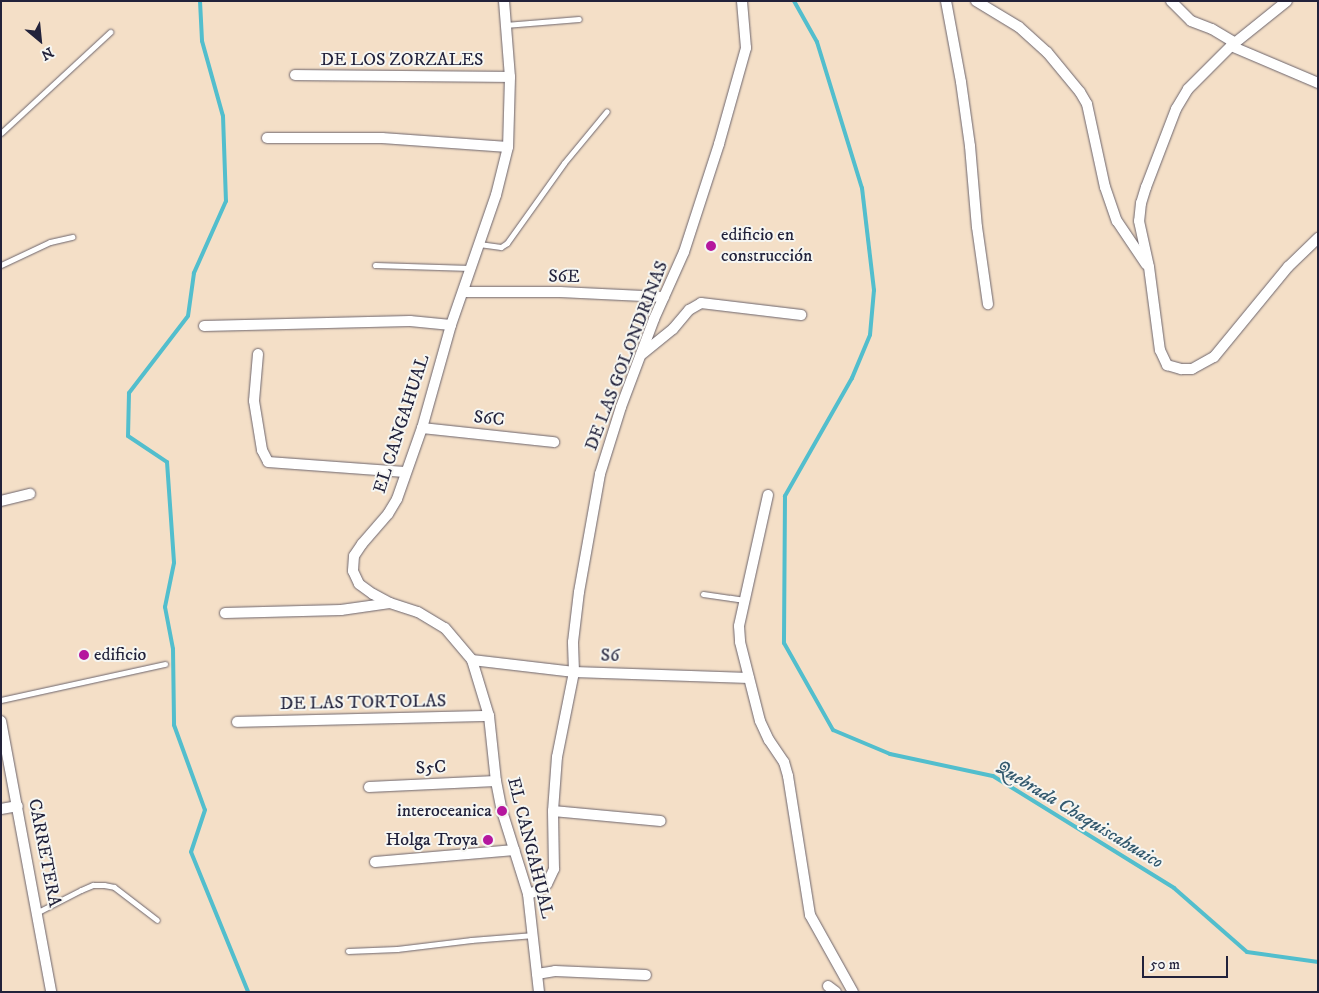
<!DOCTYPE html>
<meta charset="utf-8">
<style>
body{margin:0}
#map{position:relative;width:1319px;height:993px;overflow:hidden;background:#f4dfc7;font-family:"IM FELL DW Pica",serif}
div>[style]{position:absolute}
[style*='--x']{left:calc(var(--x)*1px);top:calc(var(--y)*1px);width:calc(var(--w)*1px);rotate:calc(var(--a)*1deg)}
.stream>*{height:4px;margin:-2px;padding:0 2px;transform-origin:2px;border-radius:2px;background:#52becd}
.roads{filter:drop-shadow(0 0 1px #6c646c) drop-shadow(0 0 1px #6c646c)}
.lane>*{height:5px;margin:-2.5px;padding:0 2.5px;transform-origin:2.5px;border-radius:2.5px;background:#fff}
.street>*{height:10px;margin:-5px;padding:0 5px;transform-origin:5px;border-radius:5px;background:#fff}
.dots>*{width:14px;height:14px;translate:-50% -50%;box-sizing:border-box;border:2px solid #f6f6f2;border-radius:50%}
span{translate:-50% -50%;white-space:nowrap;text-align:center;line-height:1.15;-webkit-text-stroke:4px #f6f6f2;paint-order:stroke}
.street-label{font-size:18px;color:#22223b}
.poi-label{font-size:18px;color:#22223b}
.left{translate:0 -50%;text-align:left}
.right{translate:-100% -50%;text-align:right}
.water-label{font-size:19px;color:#33596e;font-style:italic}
.frame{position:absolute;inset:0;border:2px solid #22223b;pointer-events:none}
.north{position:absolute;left:15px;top:15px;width:50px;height:50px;-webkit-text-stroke:4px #f6f6f2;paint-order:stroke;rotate:152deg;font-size:14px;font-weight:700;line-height:20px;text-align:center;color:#22223b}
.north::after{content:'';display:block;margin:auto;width:18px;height:22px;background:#22223b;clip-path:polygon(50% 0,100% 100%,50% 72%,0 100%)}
.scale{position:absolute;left:1142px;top:956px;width:86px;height:22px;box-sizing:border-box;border:2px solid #22223b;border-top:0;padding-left:6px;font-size:15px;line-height:18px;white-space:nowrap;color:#22223b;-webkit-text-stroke:4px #f6f6f2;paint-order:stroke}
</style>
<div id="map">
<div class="stream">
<div style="--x:200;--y:1;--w:40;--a:87.1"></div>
<div style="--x:202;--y:41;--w:78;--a:74.4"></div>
<div style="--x:223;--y:116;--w:85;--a:88"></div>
<div style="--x:226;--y:201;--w:79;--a:114"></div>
<div style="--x:194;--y:273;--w:43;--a:97.9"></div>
<div style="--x:188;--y:316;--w:97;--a:127.5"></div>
<div style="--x:129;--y:393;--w:43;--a:91.3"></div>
<div style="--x:128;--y:436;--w:47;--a:33.7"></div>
<div style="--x:167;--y:462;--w:101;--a:86"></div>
<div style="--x:174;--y:563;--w:45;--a:101.6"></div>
<div style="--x:165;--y:607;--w:43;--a:79.2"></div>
<div style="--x:173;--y:649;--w:76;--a:89.2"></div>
<div style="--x:174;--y:725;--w:90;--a:70"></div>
<div style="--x:205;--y:810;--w:44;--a:108.4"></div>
<div style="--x:191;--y:852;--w:151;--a:67.8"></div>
<div style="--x:794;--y:1;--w:47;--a:60.7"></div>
<div style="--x:817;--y:42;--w:153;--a:72.9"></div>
<div style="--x:862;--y:188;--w:103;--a:83.3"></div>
<div style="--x:874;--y:290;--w:45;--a:95.1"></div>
<div style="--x:870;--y:335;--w:47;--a:112.7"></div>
<div style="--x:852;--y:378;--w:136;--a:119.6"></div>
<div style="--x:785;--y:496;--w:147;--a:90.4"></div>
<div style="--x:784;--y:643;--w:100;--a:60.6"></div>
<div style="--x:833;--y:730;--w:62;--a:22.8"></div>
<div style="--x:890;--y:754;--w:105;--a:12.1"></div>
<div style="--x:993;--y:776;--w:213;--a:31.7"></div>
<div style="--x:1174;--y:888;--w:97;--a:41.2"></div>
<div style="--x:1247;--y:952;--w:72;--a:8"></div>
</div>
<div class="roads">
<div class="lane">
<div style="--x:505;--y:25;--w:74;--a:-4.6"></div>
<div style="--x:1;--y:133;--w:149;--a:-42.8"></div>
<div style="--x:479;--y:244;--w:22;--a:8"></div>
<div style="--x:501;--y:247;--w:7;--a:-34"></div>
<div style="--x:507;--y:243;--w:98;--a:-54.5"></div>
<div style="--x:564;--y:163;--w:67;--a:-50.4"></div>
<div style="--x:1;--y:265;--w:54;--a:-25.1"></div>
<div style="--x:50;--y:242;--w:23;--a:-13"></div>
<div style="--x:375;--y:265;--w:95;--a:1.8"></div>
<div style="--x:703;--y:594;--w:42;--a:8.1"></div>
<div style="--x:1;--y:700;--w:168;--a:-12.4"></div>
<div style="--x:38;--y:912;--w:48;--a:-27.1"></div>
<div style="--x:81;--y:890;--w:13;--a:-23"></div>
<div style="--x:93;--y:885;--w:11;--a:0"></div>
<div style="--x:104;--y:885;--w:10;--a:11"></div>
<div style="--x:114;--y:887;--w:54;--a:37.5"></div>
<div style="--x:348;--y:951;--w:49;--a:-2.3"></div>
<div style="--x:397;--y:949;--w:75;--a:-6.9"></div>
<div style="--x:471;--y:940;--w:63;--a:-4.5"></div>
</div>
<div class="street">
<div style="--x:504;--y:1;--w:76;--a:85.5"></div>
<div style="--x:510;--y:77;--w:70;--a:91.6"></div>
<div style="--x:508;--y:147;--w:49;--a:104"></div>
<div style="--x:496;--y:195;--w:138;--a:109.1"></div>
<div style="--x:451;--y:325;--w:107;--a:105.7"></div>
<div style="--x:422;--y:428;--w:75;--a:109.4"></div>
<div style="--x:397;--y:499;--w:17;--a:121"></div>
<div style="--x:388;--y:514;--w:40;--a:131"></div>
<div style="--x:362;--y:544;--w:14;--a:124"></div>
<div style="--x:354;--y:556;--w:15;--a:94"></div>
<div style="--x:353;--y:571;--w:14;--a:65"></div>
<div style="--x:359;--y:584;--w:17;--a:36"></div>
<div style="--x:373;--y:594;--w:19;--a:28"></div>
<div style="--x:390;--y:603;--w:29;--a:18"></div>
<div style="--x:418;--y:612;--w:31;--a:31"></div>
<div style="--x:445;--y:628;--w:42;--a:49.8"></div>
<div style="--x:472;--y:660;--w:59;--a:73.1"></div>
<div style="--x:489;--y:716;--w:65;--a:83.9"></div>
<div style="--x:496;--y:781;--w:31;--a:79"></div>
<div style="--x:502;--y:811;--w:87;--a:72.6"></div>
<div style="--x:528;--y:894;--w:99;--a:83.6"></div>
<div style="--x:946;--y:1;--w:82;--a:79.5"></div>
<div style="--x:961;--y:82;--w:65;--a:82"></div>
<div style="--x:970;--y:146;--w:81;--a:85.1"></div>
<div style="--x:977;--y:227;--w:78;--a:81.9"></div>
<div style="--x:976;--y:1;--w:50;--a:31.2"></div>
<div style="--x:1019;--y:27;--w:38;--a:42"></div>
<div style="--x:1047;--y:52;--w:52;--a:50.5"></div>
<div style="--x:1080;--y:92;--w:14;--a:60"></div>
<div style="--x:1087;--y:104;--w:85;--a:77.8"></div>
<div style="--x:1105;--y:187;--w:36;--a:71"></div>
<div style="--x:1117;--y:221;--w:52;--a:56"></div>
<div style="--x:1171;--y:1;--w:28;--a:45"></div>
<div style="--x:1191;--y:21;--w:22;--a:21"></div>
<div style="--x:1212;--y:29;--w:27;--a:31"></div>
<div style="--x:1287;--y:1;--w:72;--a:141.2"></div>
<div style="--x:1231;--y:46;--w:61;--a:135"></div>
<div style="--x:1188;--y:89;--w:23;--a:121"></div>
<div style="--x:1176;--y:109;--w:84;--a:111"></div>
<div style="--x:1146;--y:187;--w:17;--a:107"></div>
<div style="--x:1141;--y:203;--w:18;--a:96"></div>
<div style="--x:1139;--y:221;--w:47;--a:77.7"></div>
<div style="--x:1149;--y:267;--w:84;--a:82.5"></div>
<div style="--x:1160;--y:350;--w:17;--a:65"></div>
<div style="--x:1167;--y:365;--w:15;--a:16"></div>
<div style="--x:1181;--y:369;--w:11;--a:0"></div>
<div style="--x:1192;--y:369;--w:25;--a:-29"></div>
<div style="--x:1214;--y:357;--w:117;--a:-50.6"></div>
<div style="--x:1288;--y:267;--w:42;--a:-44"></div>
<div style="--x:1231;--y:46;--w:95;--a:23"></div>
<div style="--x:295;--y:75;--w:215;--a:0.5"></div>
<div style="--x:267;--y:138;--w:115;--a:0"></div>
<div style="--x:382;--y:138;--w:126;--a:4.1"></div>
<div style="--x:463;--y:292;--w:97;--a:0"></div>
<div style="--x:560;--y:292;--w:104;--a:2.8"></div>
<div style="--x:204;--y:326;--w:206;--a:-1.4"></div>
<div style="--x:410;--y:321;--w:41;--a:5.6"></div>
<div style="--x:258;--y:354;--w:47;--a:94.9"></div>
<div style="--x:254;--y:401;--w:50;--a:80.7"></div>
<div style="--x:262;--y:450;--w:13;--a:63"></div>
<div style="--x:268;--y:462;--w:137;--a:4.2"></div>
<div style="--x:642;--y:354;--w:40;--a:-39"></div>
<div style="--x:673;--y:329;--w:25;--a:-50"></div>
<div style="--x:689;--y:310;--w:14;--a:-30"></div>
<div style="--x:701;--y:303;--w:101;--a:6.8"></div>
<div style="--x:422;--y:428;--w:133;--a:6.1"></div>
<div style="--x:768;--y:495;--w:134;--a:102.5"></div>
<div style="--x:739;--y:626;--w:16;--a:86"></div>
<div style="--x:740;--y:642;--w:81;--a:75.8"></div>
<div style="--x:760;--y:721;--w:21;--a:65"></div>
<div style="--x:769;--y:740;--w:27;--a:56"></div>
<div style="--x:784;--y:762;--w:15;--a:74"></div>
<div style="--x:788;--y:776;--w:141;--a:81"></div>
<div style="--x:810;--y:915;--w:88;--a:60.8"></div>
<div style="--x:1;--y:501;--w:30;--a:-14"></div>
<div style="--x:225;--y:613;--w:116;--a:-1.5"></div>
<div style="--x:341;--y:610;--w:49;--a:-8.1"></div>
<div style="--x:472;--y:660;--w:103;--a:6.7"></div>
<div style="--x:574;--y:672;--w:175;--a:2"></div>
<div style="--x:1;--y:721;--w:276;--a:79.5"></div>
<div style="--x:237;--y:722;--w:252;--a:-1.4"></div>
<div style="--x:369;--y:787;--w:127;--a:-2.7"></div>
<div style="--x:1;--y:809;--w:17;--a:-10"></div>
<div style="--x:553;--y:811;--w:108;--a:5.3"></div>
<div style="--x:375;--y:862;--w:140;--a:-4.9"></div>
<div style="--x:528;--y:894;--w:13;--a:-18"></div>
<div style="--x:540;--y:890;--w:9;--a:-41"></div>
<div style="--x:547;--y:884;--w:17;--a:-65"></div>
<div style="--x:554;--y:869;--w:58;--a:-91"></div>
<div style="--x:553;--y:811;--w:54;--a:-85.8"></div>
<div style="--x:557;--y:757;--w:87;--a:-78.7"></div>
<div style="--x:574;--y:672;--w:30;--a:-92"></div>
<div style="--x:573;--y:642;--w:50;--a:-83.2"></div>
<div style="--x:579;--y:592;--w:120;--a:-79.9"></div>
<div style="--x:600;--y:474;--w:70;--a:-72.6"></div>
<div style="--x:621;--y:407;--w:94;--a:-69.4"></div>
<div style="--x:654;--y:319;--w:73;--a:-65.9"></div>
<div style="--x:684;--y:252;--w:114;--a:-72"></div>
<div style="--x:719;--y:144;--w:100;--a:-74.3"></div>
<div style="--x:746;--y:48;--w:47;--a:-94.9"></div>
<div style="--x:537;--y:974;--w:18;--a:-9"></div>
<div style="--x:555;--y:971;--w:91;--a:2.5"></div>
<div style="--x:828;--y:986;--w:10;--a:37"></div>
</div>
</div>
<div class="dots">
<div style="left:711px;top:246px;background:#b5179e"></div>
<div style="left:84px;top:655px;background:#b5179e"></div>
<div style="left:502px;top:811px;background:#b5179e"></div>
<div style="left:488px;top:840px;background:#b5179e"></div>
</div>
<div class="street-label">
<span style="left:402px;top:60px">DE LOS ZORZALES</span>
<span style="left:564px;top:277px;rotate:1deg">S6E</span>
<span style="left:627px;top:356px;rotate:-69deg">DE LAS GOLONDRINAS</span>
<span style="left:489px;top:419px;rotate:6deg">S6C</span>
<span style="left:402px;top:424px;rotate:-72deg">EL CANGAHUAL</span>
<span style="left:610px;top:656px;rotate:1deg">S6</span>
<span style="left:363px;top:703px;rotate:-1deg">DE LAS TORTOLAS</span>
<span style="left:431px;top:768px;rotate:-3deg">S5C</span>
<span style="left:530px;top:848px;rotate:76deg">EL CANGAHUAL</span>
<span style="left:44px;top:853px;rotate:79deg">CARRETERA</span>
</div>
<div class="poi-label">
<span class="left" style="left:721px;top:246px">edificio en<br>construcción</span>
<span class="left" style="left:94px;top:655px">edificio</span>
<span class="right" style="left:492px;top:811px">interoceanica</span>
<span class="right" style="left:478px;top:840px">Holga Troya</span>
</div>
<div class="water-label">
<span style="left:1079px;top:815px;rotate:31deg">Quebrada Chaquiscahuaico</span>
</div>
<div class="frame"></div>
<div class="north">N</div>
<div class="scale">50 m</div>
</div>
